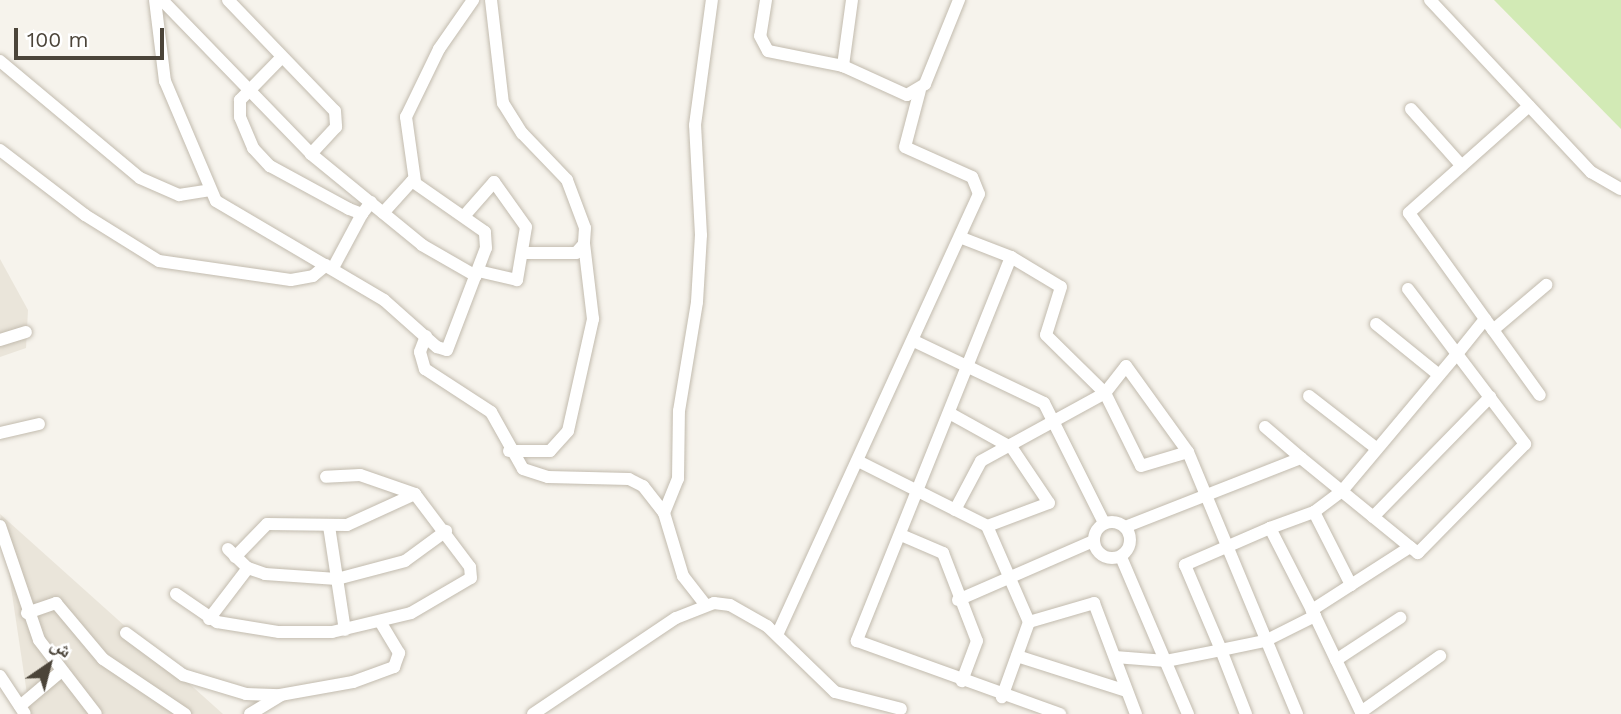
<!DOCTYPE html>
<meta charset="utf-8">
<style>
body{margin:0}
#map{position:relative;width:1621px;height:714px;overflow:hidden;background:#f6f3ec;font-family:"Work Sans","Noto Naskh Arabic",sans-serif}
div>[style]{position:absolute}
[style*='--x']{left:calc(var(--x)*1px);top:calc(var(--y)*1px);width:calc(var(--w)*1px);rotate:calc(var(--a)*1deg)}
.residential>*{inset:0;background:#eae5da}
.green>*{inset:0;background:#d2eab5}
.roads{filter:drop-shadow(0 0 2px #c2bbae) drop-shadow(0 0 2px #c2bbae)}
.minor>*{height:12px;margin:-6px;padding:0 6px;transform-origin:6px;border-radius:6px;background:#fff}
.minor>.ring{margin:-6px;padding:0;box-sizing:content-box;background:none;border:12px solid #fff;border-radius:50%}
span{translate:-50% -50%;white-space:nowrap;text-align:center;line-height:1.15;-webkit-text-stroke:6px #fff;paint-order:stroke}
.north{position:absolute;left:14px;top:630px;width:70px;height:70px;-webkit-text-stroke:5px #fff;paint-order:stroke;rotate:35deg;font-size:19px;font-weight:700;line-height:28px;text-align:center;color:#4b4439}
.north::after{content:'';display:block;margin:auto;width:24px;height:32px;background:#4b4439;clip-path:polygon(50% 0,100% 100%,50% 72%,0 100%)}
.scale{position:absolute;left:14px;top:28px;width:150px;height:32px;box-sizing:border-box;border:4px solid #4b4439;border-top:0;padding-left:9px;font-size:21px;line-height:24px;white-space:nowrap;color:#4b4439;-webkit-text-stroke:5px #fff;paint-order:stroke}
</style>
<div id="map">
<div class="residential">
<div style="clip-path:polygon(0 259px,28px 310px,26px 348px,0 357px)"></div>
<div style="clip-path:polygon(0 514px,223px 714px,30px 714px)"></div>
</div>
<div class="green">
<div style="clip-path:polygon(1494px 0,1621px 0,1621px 129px)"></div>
</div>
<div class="roads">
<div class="minor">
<div style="--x:155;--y:0;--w:82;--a:83"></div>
<div style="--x:165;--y:81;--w:130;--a:67"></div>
<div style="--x:216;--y:201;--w:195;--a:30.5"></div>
<div style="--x:384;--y:300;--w:71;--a:41.6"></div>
<div style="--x:437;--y:347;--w:10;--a:17"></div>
<div style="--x:447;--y:350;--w:109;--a:-69.1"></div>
<div style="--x:486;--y:248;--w:16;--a:-94"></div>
<div style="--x:485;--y:232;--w:89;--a:-145.1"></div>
<div style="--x:412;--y:181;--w:43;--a:132.2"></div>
<div style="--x:162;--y:0;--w:214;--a:45.9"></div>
<div style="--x:311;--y:154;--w:144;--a:39.3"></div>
<div style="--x:422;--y:245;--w:62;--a:29.9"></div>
<div style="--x:228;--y:0;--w:154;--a:46.1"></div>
<div style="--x:335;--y:111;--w:16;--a:86"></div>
<div style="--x:336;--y:127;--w:37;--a:133"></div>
<div style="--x:491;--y:0;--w:104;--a:83.4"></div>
<div style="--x:503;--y:103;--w:36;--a:58"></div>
<div style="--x:522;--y:133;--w:65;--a:46.2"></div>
<div style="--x:567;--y:180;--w:51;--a:69.4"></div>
<div style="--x:585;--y:228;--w:16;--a:94"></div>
<div style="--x:584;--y:244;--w:12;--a:132"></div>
<div style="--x:576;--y:253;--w:51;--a:180"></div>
<div style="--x:766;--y:0;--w:36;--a:99"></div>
<div style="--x:760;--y:36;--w:17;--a:62"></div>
<div style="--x:768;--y:51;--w:76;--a:11.3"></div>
<div style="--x:852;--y:0;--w:67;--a:97.8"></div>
<div style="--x:843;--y:66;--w:70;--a:24.4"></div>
<div style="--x:907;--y:95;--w:21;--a:-31"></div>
<div style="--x:925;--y:84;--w:91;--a:-68"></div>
<div style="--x:1430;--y:0;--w:236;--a:46.9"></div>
<div style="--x:1591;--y:172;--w:34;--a:30"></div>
<div style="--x:281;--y:58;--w:59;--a:134.3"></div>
<div style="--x:240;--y:100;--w:17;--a:90"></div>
<div style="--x:240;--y:117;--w:34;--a:67"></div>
<div style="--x:253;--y:148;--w:25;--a:47"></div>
<div style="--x:270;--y:166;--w:90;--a:28.6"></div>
<div style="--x:349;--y:209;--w:14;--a:21"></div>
<div style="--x:362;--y:214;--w:15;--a:-53"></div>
<div style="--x:0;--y:61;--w:182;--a:39.9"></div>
<div style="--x:140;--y:178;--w:43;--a:23.6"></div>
<div style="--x:179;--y:195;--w:30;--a:-9"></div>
<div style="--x:1529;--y:106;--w:161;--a:138.3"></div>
<div style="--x:1409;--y:213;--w:224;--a:54.3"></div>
<div style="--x:1411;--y:109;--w:76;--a:48.2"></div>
<div style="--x:0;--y:150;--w:107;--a:37.4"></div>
<div style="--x:85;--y:215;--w:87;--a:31.9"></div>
<div style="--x:159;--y:261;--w:133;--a:8.2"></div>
<div style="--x:291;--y:280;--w:22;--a:-10"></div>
<div style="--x:313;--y:276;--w:17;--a:-40"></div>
<div style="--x:415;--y:181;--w:65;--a:-98"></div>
<div style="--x:406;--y:117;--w:76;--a:-64.1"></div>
<div style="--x:439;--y:49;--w:60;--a:-55.2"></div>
<div style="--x:465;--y:215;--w:44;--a:-48.7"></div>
<div style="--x:494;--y:182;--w:55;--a:54.6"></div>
<div style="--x:526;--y:227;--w:54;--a:99.6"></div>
<div style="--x:517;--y:280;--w:40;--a:-167"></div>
<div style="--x:962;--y:238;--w:53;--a:21.2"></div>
<div style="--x:1011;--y:257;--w:414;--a:111.9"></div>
<div style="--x:857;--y:641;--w:216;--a:19.8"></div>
<div style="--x:1011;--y:257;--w:58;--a:31"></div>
<div style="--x:1061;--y:287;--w:50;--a:107.4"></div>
<div style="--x:1046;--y:335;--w:83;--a:44.5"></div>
<div style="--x:1105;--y:393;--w:81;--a:63.7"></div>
<div style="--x:1141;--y:466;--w:49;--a:-16.6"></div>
<div style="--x:333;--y:268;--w:61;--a:-61.8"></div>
<div style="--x:1408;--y:289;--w:81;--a:53"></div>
<div style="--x:1457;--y:354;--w:45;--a:-51.3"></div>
<div style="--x:1376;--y:324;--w:81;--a:39"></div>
<div style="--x:1493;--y:330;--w:70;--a:-40.3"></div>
<div style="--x:426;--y:336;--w:17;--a:111"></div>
<div style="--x:420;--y:352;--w:18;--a:74"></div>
<div style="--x:425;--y:369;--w:79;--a:33.1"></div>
<div style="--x:491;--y:412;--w:65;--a:60.7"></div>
<div style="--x:523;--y:469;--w:26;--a:18"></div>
<div style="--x:548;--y:477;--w:81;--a:1.4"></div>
<div style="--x:629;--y:479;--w:16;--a:27"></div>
<div style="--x:643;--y:486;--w:34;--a:52"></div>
<div style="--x:664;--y:513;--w:66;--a:73.2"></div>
<div style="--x:683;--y:576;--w:36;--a:52"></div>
<div style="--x:0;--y:340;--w:27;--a:-17"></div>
<div style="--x:914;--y:341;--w:144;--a:25.5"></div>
<div style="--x:1044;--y:403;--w:134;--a:63.4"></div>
<div style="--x:1309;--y:396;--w:86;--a:37.9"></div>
<div style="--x:951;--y:414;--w:70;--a:29.1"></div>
<div style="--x:1012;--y:448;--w:66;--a:56.1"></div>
<div style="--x:1049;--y:503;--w:66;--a:159.6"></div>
<div style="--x:1265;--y:427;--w:48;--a:40.7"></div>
<div style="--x:0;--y:433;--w:40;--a:-13"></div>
<div style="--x:509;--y:451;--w:41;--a:0"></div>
<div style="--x:550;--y:451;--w:27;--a:-48"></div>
<div style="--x:568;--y:431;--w:115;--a:-77.4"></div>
<div style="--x:593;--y:319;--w:76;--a:-96.8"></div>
<div style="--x:858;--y:461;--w:144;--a:26.7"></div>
<div style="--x:987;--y:526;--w:105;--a:66.4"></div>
<div style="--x:1029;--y:622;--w:80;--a:109.8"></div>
<div style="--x:955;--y:510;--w:55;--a:-62"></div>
<div style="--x:981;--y:461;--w:141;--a:-28.7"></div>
<div style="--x:1105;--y:393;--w:34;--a:-52"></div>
<div style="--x:1126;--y:366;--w:106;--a:54.2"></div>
<div style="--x:1188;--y:452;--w:284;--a:67.4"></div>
<div style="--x:1314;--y:512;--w:35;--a:-37"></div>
<div style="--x:1342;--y:491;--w:179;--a:-50"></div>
<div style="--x:1457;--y:354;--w:113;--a:52.9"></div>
<div style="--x:1525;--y:444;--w:153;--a:134.5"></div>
<div style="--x:1418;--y:553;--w:10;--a:-143"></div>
<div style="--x:664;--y:513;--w:37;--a:-68"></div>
<div style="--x:678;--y:479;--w:68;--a:-89.2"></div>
<div style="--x:679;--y:411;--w:110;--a:-80.6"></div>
<div style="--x:697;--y:302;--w:67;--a:-86.6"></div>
<div style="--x:701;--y:235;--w:110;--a:-93.1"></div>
<div style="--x:695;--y:125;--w:126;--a:-82.3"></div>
<div style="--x:1373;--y:517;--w:168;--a:-45.7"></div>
<div class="ring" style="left:1094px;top:522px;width:24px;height:24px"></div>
<div style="--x:0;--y:526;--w:120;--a:71.1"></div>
<div style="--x:39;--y:640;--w:93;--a:52.4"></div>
<div style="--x:329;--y:526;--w:105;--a:81.3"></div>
<div style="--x:1125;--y:527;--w:189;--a:-21.4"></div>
<div style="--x:1301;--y:458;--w:141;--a:39.2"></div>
<div style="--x:1410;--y:547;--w:117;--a:147.3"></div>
<div style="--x:1270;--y:528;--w:47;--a:-20"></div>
<div style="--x:1314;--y:512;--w:82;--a:63.1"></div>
<div style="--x:901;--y:535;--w:46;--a:23.2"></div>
<div style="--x:943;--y:553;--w:94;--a:68.9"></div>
<div style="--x:977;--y:641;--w:43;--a:110.6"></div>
<div style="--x:228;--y:549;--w:28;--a:44"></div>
<div style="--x:248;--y:568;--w:18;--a:19"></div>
<div style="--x:265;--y:574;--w:72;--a:4"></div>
<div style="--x:337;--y:579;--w:70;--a:-14.8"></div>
<div style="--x:405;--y:561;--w:51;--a:-36.2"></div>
<div style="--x:235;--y:557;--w:46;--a:-45.9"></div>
<div style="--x:267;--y:524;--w:80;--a:0.7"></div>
<div style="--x:347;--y:525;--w:75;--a:-24.5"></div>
<div style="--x:1121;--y:557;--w:171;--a:66.9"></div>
<div style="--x:176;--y:594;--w:50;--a:34.3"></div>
<div style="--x:217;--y:622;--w:63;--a:9.2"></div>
<div style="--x:279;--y:632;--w:53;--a:0"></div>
<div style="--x:332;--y:632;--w:81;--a:-13.5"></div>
<div style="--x:411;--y:613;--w:69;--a:-30.3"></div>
<div style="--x:471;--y:578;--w:11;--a:-95"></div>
<div style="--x:470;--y:567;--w:91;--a:-127"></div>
<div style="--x:415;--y:494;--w:58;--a:-160.9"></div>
<div style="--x:360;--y:475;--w:34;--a:177"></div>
<div style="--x:958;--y:600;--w:147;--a:-23.6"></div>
<div style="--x:27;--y:613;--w:31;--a:-19"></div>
<div style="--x:56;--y:603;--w:73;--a:50"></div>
<div style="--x:103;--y:659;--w:99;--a:33.9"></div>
<div style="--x:1315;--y:616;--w:106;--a:64.4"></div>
<div style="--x:1361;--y:712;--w:97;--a:-35.3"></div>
<div style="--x:209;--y:619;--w:64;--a:-52.6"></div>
<div style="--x:1029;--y:622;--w:68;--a:-16.3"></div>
<div style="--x:1094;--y:603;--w:119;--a:69.3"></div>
<div style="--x:126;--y:633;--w:71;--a:36.4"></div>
<div style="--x:183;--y:675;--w:66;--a:16.8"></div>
<div style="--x:246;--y:694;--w:34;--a:2"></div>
<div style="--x:280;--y:695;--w:74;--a:-10.1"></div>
<div style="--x:353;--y:682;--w:44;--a:-20.1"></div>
<div style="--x:394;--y:667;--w:15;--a:-70"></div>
<div style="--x:399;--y:653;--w:35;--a:-121"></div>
<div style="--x:777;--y:635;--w:485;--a:-65.4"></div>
<div style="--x:979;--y:194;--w:18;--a:-112"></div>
<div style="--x:972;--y:177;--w:73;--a:-155.9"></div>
<div style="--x:905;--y:147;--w:59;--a:-75.3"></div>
<div style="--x:1017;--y:656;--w:115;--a:17.7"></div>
<div style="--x:1115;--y:657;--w:51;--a:4.5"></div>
<div style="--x:1166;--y:661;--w:56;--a:-11.3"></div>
<div style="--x:1221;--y:650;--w:45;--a:-11.6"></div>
<div style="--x:1265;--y:641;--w:56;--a:-26.6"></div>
<div style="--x:1315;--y:616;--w:99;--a:-117.1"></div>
<div style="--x:1270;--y:528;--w:93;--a:156.5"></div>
<div style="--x:1185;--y:565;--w:92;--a:67"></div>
<div style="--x:1221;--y:650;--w:69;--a:68.7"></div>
<div style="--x:1336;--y:660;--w:77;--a:-33.3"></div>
<div style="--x:0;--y:676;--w:45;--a:56.7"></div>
<div style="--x:20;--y:706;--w:51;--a:-40.2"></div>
<div style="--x:250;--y:714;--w:35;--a:-31"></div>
<div style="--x:533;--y:714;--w:172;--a:-33.9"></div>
<div style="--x:676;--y:618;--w:41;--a:-21.5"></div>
<div style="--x:714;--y:603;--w:16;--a:7"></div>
<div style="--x:730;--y:605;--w:43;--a:29.6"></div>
<div style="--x:767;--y:626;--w:95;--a:44.1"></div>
<div style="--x:835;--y:692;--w:68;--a:14.4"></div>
</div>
</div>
<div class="north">ش</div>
<div class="scale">100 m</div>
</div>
